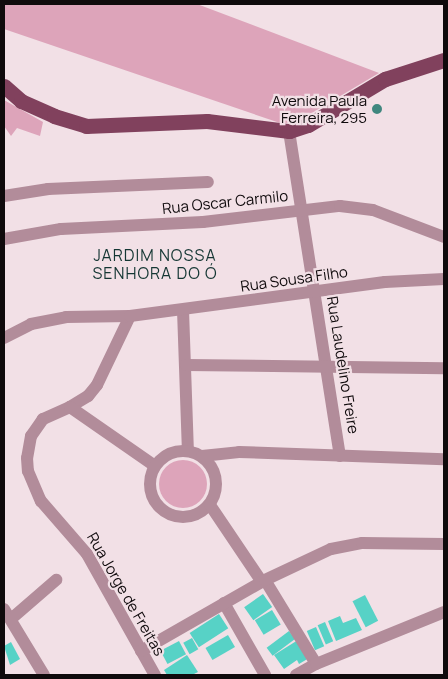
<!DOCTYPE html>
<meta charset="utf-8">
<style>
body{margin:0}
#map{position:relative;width:448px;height:679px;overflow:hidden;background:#f2e0e6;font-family:Manrope,sans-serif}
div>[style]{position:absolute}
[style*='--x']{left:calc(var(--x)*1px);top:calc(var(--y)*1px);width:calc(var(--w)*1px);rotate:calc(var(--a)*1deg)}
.green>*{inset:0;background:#dda4ba}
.round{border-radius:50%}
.building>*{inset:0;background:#57d2c6;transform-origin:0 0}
.minor>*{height:12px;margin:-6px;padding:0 6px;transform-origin:6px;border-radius:6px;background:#b28c9a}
.minor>.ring{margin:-6px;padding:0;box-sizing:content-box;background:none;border:12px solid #b28c9a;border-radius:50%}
.major>*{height:15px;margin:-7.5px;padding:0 7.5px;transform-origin:7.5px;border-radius:7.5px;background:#81415d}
.dots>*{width:14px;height:14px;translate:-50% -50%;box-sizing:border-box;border:2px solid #f2e0e6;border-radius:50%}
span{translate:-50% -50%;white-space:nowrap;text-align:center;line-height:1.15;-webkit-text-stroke:4.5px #f2e0e6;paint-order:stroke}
.poi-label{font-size:15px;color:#0f0a0c}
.right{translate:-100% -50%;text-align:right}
.street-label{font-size:15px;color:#0f0a0c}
.neighbourhood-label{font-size:16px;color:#143633;letter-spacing:1px}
.frame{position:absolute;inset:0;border:5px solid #0f0a0c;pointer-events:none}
</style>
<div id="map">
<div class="green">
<div style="clip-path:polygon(4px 4px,197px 4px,379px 73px,305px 117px,283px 124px,4px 29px)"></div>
<div style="clip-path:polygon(4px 100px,43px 122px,40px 136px,17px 128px,11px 136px,4px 126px)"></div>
<div class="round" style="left:159px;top:460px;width:48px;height:48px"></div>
</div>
<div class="building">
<div style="left:263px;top:594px;width:16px;height:23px;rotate:55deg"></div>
<div style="left:365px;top:595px;width:29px;height:14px;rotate:63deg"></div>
<div style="left:272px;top:610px;width:17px;height:20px;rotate:59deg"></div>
<div style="left:219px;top:614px;width:17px;height:35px;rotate:57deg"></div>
<div style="clip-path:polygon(340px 616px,343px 623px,356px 618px,362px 630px,336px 641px,328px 621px)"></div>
<div style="left:325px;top:622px;width:21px;height:8px;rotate:67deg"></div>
<div style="left:316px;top:627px;width:21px;height:10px;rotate:67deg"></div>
<div style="left:289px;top:631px;width:10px;height:28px;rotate:53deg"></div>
<div style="left:228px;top:635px;width:14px;height:26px;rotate:60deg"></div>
<div style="left:192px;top:638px;width:13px;height:10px;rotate:61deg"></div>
<div style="clip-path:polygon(298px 640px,309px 658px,299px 664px,297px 660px,284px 669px,274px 655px)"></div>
<div style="left:179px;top:641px;width:15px;height:21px;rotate:62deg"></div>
<div style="clip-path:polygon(11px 642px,20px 659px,10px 665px,4px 646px)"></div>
<div style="clip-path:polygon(187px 655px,198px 672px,192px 675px,167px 675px,164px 670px)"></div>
</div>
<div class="minor">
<div style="--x:289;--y:131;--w:329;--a:81.1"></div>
<div style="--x:4;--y:196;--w:45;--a:-9"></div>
<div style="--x:48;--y:189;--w:160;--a:-2.5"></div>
<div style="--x:4;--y:239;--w:58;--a:-10"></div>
<div style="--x:61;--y:229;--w:142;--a:-2.8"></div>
<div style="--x:203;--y:222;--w:138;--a:-6.7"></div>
<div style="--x:340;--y:206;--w:33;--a:7"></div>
<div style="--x:373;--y:210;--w:76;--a:20.8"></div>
<div style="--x:183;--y:310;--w:141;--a:88"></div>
<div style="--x:130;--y:316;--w:76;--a:115.6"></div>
<div style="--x:97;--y:385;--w:14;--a:129"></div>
<div style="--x:88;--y:396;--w:21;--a:149"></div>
<div style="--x:70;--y:407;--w:30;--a:156"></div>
<div style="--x:43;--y:419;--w:21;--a:125"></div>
<div style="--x:31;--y:436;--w:22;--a:100"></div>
<div style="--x:27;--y:458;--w:13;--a:86"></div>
<div style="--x:28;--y:471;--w:33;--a:67"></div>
<div style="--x:41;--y:501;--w:70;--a:49"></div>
<div style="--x:87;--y:554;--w:139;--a:60.7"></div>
<div style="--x:4;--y:338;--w:30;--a:-27"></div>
<div style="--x:31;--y:324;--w:36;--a:-11"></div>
<div style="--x:66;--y:317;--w:64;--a:-0.9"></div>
<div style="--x:130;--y:316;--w:257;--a:-7.6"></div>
<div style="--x:385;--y:282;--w:59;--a:-2.9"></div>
<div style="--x:186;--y:365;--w:258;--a:0.7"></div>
<div style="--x:70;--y:407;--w:103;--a:34.8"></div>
<div class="ring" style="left:150px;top:451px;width:54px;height:54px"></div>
<div style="--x:202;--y:456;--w:37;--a:-6"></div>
<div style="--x:239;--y:452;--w:205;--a:2"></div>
<div style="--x:210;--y:505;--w:93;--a:56"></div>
<div style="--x:265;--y:580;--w:98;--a:58.7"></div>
<div style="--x:224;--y:603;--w:83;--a:60.3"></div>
<div style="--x:4;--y:609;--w:77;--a:58.8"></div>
<div style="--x:11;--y:619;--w:60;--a:-40.9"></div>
<div style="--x:141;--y:651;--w:143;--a:-29.8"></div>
<div style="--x:265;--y:580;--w:73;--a:-25.2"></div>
<div style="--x:331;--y:549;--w:32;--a:-11"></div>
<div style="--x:362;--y:543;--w:82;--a:0.7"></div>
<div style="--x:296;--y:675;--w:23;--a:-29"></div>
<div style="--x:316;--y:664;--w:138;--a:-22.1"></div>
</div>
<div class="major">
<div style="--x:4;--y:86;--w:23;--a:41"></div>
<div style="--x:21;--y:101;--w:36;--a:24"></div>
<div style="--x:54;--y:116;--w:34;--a:17"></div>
<div style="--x:86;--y:126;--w:121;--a:-2.4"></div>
<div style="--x:207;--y:121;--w:83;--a:7"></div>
<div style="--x:289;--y:131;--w:20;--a:-18"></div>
<div style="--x:308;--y:125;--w:90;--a:-30.9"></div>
<div style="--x:385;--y:79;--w:62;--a:-17.9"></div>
</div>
<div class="dots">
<div style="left:377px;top:109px;background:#40877f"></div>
</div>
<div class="poi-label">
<span class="right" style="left:367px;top:109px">Avenida Paula<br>Ferreira, 295</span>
</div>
<div class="street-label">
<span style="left:225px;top:202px;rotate:-6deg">Rua Oscar Carmilo</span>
<span style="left:294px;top:279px;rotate:-8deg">Rua Sousa Filho</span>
<span style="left:343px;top:365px;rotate:81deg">Rua Laudelino Freire</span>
<span style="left:126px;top:594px;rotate:60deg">Rua Jorge de Freitas</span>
</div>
<div class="neighbourhood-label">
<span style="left:155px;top:264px">JARDIM NOSSA<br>SENHORA DO Ó</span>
</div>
<div class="frame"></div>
</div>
